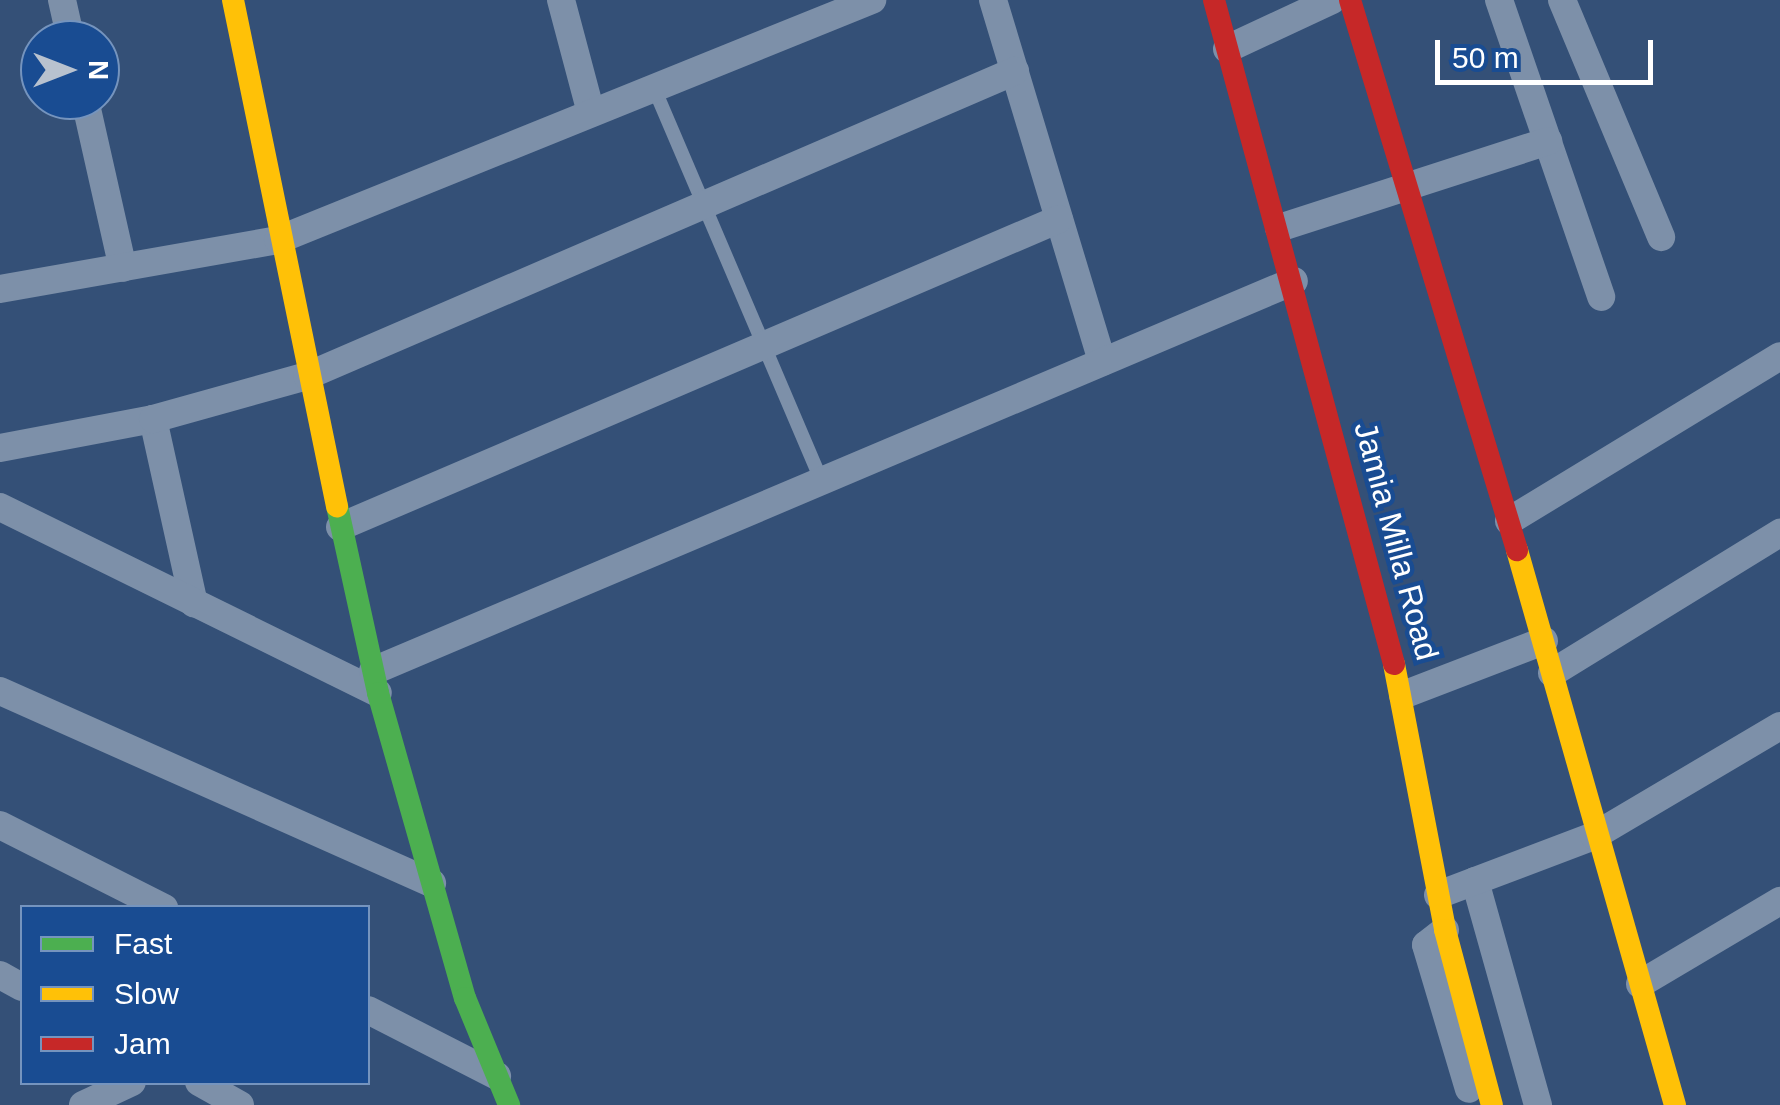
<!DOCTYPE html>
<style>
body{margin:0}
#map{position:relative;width:1780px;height:1105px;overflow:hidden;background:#345077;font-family:Helvetica,sans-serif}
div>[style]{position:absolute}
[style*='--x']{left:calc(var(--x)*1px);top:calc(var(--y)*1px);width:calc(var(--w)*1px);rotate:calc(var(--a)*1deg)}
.lane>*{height:14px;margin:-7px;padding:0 7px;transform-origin:7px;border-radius:7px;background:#7d90a9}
.street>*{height:28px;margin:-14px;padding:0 14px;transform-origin:14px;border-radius:14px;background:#7d90a9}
.fast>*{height:22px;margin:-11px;padding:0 11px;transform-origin:11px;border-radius:11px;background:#4caf50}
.slow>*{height:22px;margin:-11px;padding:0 11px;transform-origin:11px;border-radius:11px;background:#ffc107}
.jam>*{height:22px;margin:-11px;padding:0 11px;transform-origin:11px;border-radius:11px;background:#c62828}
span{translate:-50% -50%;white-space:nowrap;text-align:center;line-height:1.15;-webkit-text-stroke:9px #194c92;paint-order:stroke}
.street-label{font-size:32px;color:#fff}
.legend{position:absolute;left:20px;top:905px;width:350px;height:180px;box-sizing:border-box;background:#194c92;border:2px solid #7594be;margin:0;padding:12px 18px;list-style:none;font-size:30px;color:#fff}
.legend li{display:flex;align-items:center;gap:20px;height:50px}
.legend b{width:50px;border:2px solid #7594be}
.north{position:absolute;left:20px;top:20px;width:100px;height:100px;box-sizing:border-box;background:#194c92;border:2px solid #7594be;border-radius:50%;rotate:90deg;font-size:28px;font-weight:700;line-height:40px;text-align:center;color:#fff}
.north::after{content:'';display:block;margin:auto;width:35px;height:45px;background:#b8c2cf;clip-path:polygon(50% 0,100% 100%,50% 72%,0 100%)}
.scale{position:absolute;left:1435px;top:40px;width:218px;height:45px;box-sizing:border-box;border:5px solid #fff;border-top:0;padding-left:12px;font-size:30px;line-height:35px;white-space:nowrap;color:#fff;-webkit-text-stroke:8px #194c92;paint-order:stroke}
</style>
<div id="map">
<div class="lane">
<div style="--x:654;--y:88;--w:428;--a:66.9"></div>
</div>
<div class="street">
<div style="--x:62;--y:0;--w:41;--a:77.3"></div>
<div style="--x:561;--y:0;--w:117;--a:75.1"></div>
<div style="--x:993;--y:0;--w:378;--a:73.2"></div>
<div style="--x:1499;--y:0;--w:314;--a:71"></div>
<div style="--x:1562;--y:0;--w:257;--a:67.3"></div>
<div style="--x:1227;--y:49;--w:116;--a:-25"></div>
<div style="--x:85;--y:100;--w:172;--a:77.3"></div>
<div style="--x:1279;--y:228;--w:283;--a:-17.9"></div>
<div style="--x:0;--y:289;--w:282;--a:-10"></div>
<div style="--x:278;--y:240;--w:641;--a:-22"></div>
<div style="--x:153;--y:419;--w:189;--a:77.5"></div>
<div style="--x:0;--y:448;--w:156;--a:-10.7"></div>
<div style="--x:153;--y:419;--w:160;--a:-15.6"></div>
<div style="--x:307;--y:376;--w:771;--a:-23.31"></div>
<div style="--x:0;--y:507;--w:421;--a:26.2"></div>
<div style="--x:1509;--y:521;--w:317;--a:-31.3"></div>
<div style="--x:340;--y:527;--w:782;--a:-23.19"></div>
<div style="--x:373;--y:671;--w:1000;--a:-22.95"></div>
<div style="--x:1552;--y:673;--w:268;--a:-31.6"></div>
<div style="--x:0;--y:691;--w:473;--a:24"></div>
<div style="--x:1403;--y:695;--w:151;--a:-21"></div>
<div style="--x:0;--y:825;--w:184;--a:26.8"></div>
<div style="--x:1475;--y:881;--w:233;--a:74.3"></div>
<div style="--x:1438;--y:895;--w:167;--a:-20.7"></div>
<div style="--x:1594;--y:836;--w:216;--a:-30.6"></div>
<div style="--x:1445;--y:930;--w:24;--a:142"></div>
<div style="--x:1426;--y:945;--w:150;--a:73.4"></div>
<div style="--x:0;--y:975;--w:25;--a:29"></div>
<div style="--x:1640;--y:984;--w:163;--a:-30.7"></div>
<div style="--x:368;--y:1010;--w:145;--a:27.1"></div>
<div style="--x:199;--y:1082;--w:47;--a:29.3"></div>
<div style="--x:83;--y:1105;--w:54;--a:-25.1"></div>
</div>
<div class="fast">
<div style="--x:337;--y:506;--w:191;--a:77.6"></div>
<div style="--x:378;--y:693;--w:317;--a:74.1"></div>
<div style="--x:465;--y:998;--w:116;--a:67.6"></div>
</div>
<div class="slow">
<div style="--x:233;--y:0;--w:517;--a:78.39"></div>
<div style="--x:1517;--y:550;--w:577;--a:74.11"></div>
<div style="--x:1394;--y:664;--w:271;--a:79.1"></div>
<div style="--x:1445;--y:930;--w:181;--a:75"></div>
</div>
<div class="jam">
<div style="--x:1214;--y:0;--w:688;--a:74.83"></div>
<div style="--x:1350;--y:0;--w:575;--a:73.11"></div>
</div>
<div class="street-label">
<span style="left:1396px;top:541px;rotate:75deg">Jamia Milla Road</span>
</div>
<ul class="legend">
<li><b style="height:12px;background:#4caf50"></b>Fast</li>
<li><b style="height:12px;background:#ffc107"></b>Slow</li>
<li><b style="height:12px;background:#c62828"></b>Jam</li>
</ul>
<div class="north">N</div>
<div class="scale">50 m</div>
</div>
